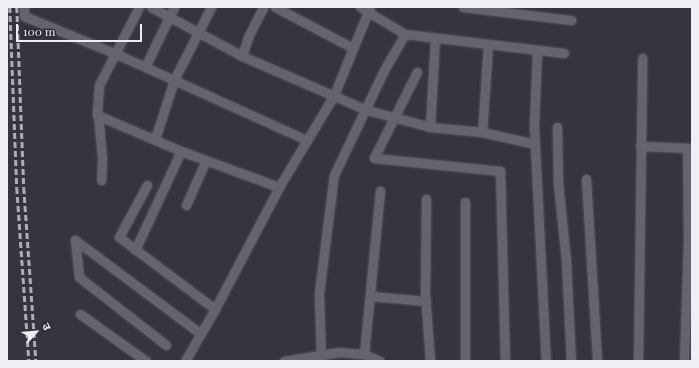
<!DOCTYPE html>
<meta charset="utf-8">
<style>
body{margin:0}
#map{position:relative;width:699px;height:368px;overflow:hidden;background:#37343f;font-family:"Playfair Display","Noto Sans Devanagari",serif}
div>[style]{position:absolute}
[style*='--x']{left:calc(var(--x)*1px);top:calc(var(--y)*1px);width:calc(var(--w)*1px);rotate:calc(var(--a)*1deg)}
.roads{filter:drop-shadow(0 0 1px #55525b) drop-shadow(0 0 1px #55525b)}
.street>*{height:9px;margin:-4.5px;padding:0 4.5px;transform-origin:4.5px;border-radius:4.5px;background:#66636f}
.rail>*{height:2.5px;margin-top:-1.25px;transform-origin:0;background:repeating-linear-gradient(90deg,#afacb5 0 6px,transparent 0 9px)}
span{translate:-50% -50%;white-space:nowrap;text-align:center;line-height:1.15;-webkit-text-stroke:3px #2c2a34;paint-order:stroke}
.frame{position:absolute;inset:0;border:8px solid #f0eef5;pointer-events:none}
.north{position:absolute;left:16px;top:312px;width:40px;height:40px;-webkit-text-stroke:3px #2c2a34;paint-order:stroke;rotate:63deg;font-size:11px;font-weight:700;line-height:16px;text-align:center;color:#f0eef5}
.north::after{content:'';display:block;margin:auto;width:14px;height:18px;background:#f0eef5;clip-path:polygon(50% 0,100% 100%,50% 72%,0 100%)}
.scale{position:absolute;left:16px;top:24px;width:126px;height:18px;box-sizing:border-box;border:2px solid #f0eef5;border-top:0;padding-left:5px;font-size:12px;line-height:14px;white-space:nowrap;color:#f0eef5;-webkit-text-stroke:3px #2c2a34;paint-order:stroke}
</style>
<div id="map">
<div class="roads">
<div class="street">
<div style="--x:24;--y:7;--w:9;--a:90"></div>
<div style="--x:24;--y:16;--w:97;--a:22.3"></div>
<div style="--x:114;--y:53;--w:212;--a:24.3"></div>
<div style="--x:139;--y:7;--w:88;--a:117.1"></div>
<div style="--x:99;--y:85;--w:30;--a:94"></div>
<div style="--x:97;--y:115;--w:91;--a:23.2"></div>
<div style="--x:181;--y:151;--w:104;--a:20.2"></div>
<div style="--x:151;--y:7;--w:103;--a:28.3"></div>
<div style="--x:242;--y:56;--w:136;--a:23.4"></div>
<div style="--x:367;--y:110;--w:65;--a:15.1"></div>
<div style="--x:430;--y:127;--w:52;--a:5.5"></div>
<div style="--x:275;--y:7;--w:88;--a:27.7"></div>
<div style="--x:360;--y:7;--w:52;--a:31"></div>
<div style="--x:405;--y:34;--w:160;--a:6.8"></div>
<div style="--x:463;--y:7;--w:109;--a:6.9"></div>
<div style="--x:488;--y:45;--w:87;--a:93.9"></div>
<div style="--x:482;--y:132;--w:54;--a:12.8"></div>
<div style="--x:537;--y:51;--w:76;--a:92.3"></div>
<div style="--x:534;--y:127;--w:234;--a:87.1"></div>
<div style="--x:242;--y:56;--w:20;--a:-72"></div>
<div style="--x:248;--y:37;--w:34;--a:-63"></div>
<div style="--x:145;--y:67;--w:67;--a:-64.2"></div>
<div style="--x:417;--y:72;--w:96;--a:116.6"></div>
<div style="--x:374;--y:158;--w:127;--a:5.9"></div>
<div style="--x:500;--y:171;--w:190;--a:88.5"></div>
<div style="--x:98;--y:115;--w:42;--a:84.6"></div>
<div style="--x:102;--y:157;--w:23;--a:92"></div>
<div style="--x:430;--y:127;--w:89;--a:-86.8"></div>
<div style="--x:557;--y:127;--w:56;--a:89"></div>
<div style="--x:558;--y:183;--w:77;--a:84.1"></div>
<div style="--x:566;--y:260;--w:101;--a:87.2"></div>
<div style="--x:155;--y:139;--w:62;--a:-72.1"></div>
<div style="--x:174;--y:80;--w:82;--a:-63.1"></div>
<div style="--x:640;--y:146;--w:52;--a:2.2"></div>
<div style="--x:586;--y:179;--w:182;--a:86.5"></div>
<div style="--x:147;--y:185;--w:59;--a:118.3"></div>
<div style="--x:119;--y:237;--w:120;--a:36.9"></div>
<div style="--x:426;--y:199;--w:94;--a:90.6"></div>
<div style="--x:425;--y:293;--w:68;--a:85.8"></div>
<div style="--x:465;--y:202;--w:159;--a:90"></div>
<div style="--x:186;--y:205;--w:49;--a:-66"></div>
<div style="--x:135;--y:250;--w:109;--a:-65.1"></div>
<div style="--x:370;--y:296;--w:56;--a:5.1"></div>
<div style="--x:80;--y:314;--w:81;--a:35.5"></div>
<div style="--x:166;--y:345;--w:110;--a:-142"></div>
<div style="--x:79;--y:277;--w:37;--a:-96"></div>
<div style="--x:75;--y:240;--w:157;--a:36.7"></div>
<div style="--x:364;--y:354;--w:164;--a:-84.4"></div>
<div style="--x:185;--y:361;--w:60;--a:-60"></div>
<div style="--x:215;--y:309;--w:138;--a:-62.3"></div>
<div style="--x:279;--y:187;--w:107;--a:-59.1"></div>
<div style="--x:334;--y:95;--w:95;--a:-67.8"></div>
<div style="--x:284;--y:361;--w:56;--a:-9.3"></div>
<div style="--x:339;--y:352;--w:25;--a:5"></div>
<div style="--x:364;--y:354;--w:17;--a:24"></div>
<div style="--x:321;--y:361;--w:68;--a:-91.7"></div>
<div style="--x:319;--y:293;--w:119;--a:-82.8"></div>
<div style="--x:334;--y:175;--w:116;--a:-64.5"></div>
<div style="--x:384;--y:70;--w:42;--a:-59.7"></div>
<div style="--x:638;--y:361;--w:303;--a:-89.2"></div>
<div style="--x:684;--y:361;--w:121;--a:-88.1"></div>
<div style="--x:688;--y:240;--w:91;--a:-90.6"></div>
</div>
</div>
<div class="rail">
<div style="--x:10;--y:7;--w:181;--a:87.8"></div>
<div style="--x:17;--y:188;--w:173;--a:86"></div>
<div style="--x:17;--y:7;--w:181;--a:87.8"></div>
<div style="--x:24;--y:188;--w:173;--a:86"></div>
</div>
<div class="frame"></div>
<div class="north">उ</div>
<div class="scale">100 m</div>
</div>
